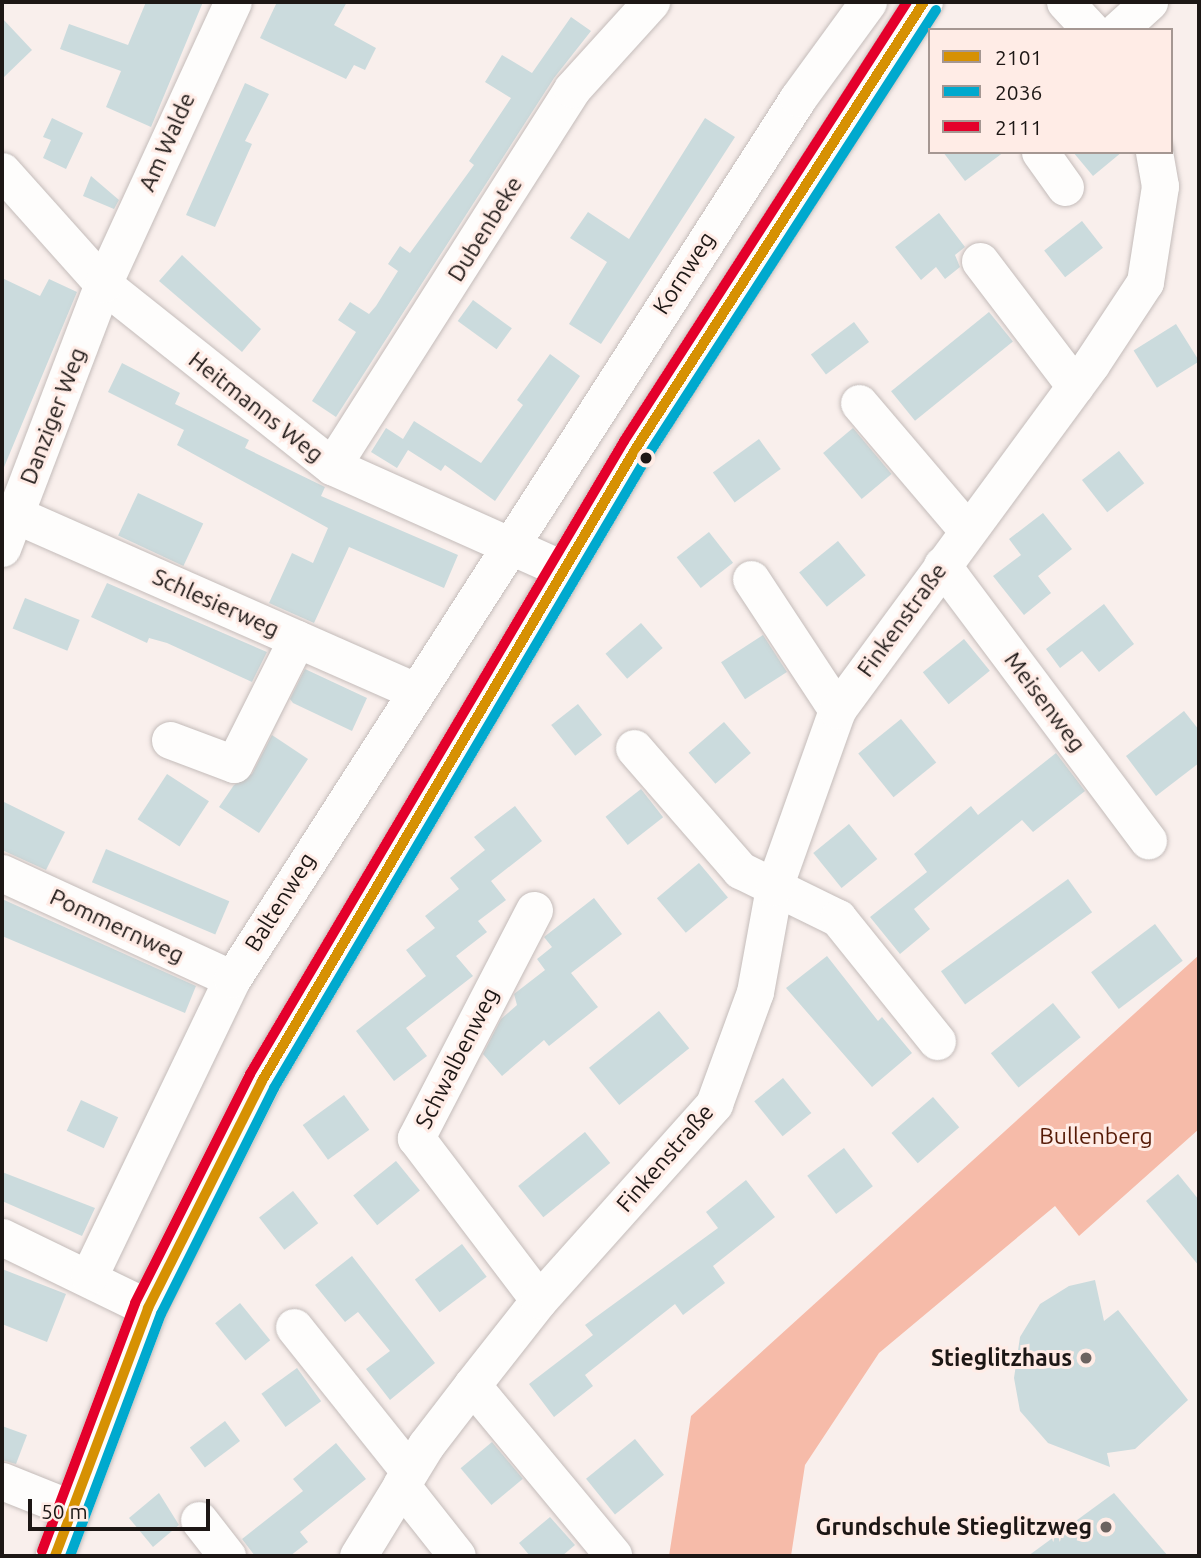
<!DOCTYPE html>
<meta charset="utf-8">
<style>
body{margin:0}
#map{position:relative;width:1201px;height:1558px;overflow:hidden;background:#f9efec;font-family:Ubuntu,sans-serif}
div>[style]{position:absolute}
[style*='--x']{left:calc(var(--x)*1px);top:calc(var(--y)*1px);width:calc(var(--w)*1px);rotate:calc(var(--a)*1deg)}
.forest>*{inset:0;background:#f6bba9}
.building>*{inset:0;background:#cbdbdd;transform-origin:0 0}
.roads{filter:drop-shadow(0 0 2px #c4bcba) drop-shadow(0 0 2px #c4bcba)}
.minor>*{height:37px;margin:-18.5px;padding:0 18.5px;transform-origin:18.5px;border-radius:18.5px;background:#fefdfc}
.major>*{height:38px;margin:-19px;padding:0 19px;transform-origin:19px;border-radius:19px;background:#fefdfc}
.bus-1>*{height:10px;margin:-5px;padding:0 5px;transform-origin:5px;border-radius:5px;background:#d69103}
.bus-2>*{height:10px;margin:-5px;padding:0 5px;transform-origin:5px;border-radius:5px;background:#00a9ce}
.bus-3>*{height:10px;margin:-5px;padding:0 5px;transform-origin:5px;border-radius:5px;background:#e4002b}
.dots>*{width:19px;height:19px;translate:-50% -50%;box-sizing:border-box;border:4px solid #ffece6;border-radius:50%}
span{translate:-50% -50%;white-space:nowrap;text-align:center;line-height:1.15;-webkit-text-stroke:6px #ffece6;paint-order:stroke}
.street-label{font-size:23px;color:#1d1715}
.park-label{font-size:23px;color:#561a06}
.poi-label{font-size:23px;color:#1d1715;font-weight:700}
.right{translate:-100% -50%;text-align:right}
.frame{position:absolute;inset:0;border:4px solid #1d1715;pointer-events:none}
.legend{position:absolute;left:928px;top:28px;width:245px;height:126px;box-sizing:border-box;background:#ffece6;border:2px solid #a59792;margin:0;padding:9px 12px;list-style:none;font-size:21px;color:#1d1715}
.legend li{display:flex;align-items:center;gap:14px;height:35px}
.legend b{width:35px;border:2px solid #a59792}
.scale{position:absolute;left:28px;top:1499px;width:182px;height:32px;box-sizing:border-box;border:4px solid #1d1715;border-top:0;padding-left:9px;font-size:21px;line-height:24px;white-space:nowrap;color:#1d1715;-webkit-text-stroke:5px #ffece6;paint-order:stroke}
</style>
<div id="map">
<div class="forest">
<div style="clip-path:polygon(1199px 955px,1199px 1129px,1079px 1236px,1055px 1206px,879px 1353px,805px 1465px,791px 1556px,669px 1556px,691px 1416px)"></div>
</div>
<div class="building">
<div style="clip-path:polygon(146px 2px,203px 2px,151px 127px,106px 107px,121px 71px,60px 49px,69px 24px,128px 45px)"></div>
<div style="clip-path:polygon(277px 2px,347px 2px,334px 25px,376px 48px,365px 70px,354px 65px,346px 79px,260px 38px)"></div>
<div style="clip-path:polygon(571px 17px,591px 31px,554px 78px,336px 417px,312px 401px,356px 332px,338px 320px,350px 302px,369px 314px,376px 306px,398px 271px,388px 264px,400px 246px,410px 253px,474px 165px,469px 161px,511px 98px,485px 82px,502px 55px,532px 73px)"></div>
<div style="clip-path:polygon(2px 18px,32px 50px,2px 79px)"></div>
<div style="clip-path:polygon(245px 83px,269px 94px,245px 141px,252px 144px,215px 227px,186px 215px)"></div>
<div style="clip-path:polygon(52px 118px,83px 133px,66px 169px,43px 158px,51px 140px,43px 137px)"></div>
<div style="clip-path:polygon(705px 118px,735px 137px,601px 344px,569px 324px,607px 262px,570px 238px,588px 212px,629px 239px)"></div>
<div style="clip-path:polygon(943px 152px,1004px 152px,965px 181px)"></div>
<div style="clip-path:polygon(1073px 152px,1122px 152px,1093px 176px)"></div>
<div style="clip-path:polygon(91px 176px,119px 200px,114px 209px,83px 196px)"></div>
<div style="clip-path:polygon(939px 213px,965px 247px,955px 255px,960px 267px,945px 279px,936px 267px,921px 280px,895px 247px)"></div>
<div style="left:1082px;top:221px;width:34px;height:48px;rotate:52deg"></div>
<div style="clip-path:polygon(182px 255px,261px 329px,242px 352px,159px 281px)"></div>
<div style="clip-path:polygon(2px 278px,40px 296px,49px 279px,77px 292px,2px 472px)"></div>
<div style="left:473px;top:300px;width:48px;height:26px;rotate:36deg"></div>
<div style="left:989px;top:312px;width:38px;height:126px;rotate:51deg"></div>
<div style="left:854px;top:322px;width:25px;height:54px;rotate:53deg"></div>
<div style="left:1176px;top:324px;width:44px;height:50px;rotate:58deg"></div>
<div style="clip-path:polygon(550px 354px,580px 376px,495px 501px,445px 465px,441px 471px,408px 450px,397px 468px,371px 452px,386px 428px,403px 439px,414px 421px,481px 463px,523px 405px,517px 400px)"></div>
<div style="clip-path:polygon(122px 363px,180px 393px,175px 404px,249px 440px,245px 448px,325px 487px,321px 496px,458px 555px,444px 588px,349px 547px,314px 623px,269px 603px,292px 553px,313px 563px,328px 528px,177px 445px,184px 430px,108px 392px)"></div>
<div style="left:853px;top:428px;width:60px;height:39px;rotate:50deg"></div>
<div style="left:759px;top:439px;width:37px;height:57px;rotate:54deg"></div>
<div style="left:1119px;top:451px;width:41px;height:47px;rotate:52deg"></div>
<div style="left:138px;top:493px;width:72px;height:47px;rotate:25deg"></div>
<div style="clip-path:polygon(1043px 513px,1072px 549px,1038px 576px,1051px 593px,1024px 615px,993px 576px,1021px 555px,1009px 539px)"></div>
<div style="left:709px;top:532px;width:39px;height:41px;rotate:52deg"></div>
<div style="left:838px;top:541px;width:44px;height:50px;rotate:51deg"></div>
<div style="clip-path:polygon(107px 583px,267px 652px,252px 682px,167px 643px,149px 638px,147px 643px,91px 617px)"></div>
<div style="left:25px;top:598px;width:59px;height:33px;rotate:22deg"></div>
<div style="clip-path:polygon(1104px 604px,1134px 644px,1099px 672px,1082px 651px,1060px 668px,1046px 649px)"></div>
<div style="left:641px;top:623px;width:33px;height:47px;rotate:49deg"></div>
<div style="left:763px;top:635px;width:44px;height:50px;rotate:57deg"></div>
<div style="left:964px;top:639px;width:41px;height:53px;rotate:51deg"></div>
<div style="clip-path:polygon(305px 669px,367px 698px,352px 731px,293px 703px,290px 699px)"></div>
<div style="left:578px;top:704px;width:39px;height:34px;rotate:52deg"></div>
<div style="clip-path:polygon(1184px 711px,1199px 730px,1199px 763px,1156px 796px,1126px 756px)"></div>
<div style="left:901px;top:719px;width:56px;height:55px;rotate:51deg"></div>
<div style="left:724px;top:722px;width:41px;height:47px;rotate:49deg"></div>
<div style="clip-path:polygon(272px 735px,308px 759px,259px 833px,219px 807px,234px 785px,252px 774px)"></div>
<div style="clip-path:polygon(1056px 753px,1085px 791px,1033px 832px,1022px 820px,914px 909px,930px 929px,900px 954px,870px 917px,927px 872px,914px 854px,971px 806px,978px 815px)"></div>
<div style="left:167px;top:774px;width:50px;height:54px;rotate:33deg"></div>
<div style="left:641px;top:789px;width:36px;height:45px;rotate:52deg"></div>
<div style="clip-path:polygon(2px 801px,65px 832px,46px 870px,2px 850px)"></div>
<div style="clip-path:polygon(515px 806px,542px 841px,491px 881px,506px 900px,478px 921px,487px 932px,456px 956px,473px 976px,406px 1028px,427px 1056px,394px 1081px,356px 1031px,426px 976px,406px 950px,435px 928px,425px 916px,459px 889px,450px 878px,485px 850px,474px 837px)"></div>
<div style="left:849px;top:824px;width:45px;height:46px;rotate:51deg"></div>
<div style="left:106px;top:849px;width:134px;height:36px;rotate:23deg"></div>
<div style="left:699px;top:863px;width:45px;height:55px;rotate:50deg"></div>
<div style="left:1068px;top:879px;width:41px;height:157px;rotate:54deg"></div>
<div style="clip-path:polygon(594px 898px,622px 934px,571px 973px,598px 1007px,549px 1046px,544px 1040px,502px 1076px,483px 1054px,501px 1019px,517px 1005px,514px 994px,545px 970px,537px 959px,552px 947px,544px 937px)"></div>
<div style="clip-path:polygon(2px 899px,196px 986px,185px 1013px,2px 936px)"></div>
<div style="left:1155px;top:924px;width:46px;height:80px;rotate:53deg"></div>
<div style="clip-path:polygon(827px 956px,878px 1021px,882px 1017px,912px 1053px,872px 1087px,786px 988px)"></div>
<div style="left:1053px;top:1003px;width:44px;height:80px;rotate:51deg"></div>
<div style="left:659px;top:1011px;width:48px;height:90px;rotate:51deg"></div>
<div style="left:783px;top:1078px;width:45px;height:37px;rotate:51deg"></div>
<div style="left:344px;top:1095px;width:43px;height:51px;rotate:54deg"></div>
<div style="left:933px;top:1097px;width:40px;height:55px;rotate:49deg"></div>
<div style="left:81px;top:1100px;width:41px;height:34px;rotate:25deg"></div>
<div style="left:585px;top:1132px;width:40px;height:86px;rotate:51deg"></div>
<div style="left:844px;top:1148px;width:48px;height:46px;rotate:53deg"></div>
<div style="left:396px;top:1161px;width:38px;height:55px;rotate:51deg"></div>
<div style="clip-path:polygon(2px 1172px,95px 1208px,82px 1236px,2px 1201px)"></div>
<div style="clip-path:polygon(1178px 1174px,1199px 1200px,1199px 1266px,1146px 1201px)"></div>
<div style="clip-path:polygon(746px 1180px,775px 1217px,713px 1266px,725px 1283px,683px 1315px,675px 1304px,585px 1375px,593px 1386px,554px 1417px,529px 1384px,593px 1335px,585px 1325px,718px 1228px,706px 1212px)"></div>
<div style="left:293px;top:1191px;width:41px;height:43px;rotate:52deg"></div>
<div style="left:462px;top:1244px;width:41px;height:59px;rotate:53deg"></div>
<div style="clip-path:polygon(352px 1256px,435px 1363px,390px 1400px,366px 1369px,390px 1351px,358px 1312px,345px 1322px,315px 1285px)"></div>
<div style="clip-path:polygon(2px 1269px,66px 1294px,47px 1342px,2px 1324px)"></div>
<div style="clip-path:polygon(1095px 1280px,1104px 1321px,1118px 1310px,1188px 1400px,1135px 1449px,1107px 1453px,1110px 1467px,1048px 1443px,1020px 1411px,1014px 1378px,1020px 1337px,1040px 1304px,1069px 1286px)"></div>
<div style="left:240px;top:1303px;width:48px;height:32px;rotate:51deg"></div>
<div style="left:297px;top:1368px;width:41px;height:44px;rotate:54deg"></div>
<div style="left:225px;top:1421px;width:25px;height:44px;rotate:53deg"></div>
<div style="clip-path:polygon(2px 1426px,27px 1435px,16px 1464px,2px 1460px)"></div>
<div style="left:635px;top:1439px;width:46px;height:63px;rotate:51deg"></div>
<div style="left:492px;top:1442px;width:48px;height:41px;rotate:50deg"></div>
<div style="clip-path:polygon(336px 1443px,366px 1479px,300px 1532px,308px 1542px,290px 1556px,255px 1556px,242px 1539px,303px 1491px,293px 1479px)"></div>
<div style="clip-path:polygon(159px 1493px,179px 1525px,153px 1547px,129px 1518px)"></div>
<div style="clip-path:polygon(1114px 1493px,1168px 1556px,1028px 1556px)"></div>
<div style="clip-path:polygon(550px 1517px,575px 1545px,562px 1556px,530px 1556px,519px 1543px)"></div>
</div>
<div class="roads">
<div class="minor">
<div style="--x:1065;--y:2;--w:38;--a:47"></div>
<div style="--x:1118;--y:30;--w:42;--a:-42.1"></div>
<div style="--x:1040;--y:152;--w:43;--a:54.5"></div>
<div style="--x:2;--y:171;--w:152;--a:48.2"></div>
<div style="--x:103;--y:284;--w:293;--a:38.5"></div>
<div style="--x:332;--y:466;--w:252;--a:24.1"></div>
<div style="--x:980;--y:261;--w:157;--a:52.8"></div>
<div style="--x:859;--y:403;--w:167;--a:49.6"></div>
<div style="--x:332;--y:466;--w:447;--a:-57.5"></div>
<div style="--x:572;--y:89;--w:118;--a:-47.8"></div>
<div style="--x:16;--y:515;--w:436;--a:23.8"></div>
<div style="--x:2;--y:548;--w:283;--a:-69.1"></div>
<div style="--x:103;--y:284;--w:311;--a:-65.3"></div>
<div style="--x:942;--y:565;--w:344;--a:53.2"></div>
<div style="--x:751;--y:579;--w:157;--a:56.7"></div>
<div style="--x:170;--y:740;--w:68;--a:20.6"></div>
<div style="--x:234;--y:764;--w:140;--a:-63.3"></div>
<div style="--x:634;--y:748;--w:162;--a:49"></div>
<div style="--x:740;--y:870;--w:109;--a:26.1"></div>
<div style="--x:838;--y:918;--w:158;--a:51.2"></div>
<div style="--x:2;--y:873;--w:253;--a:24.7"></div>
<div style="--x:534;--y:910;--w:257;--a:117.4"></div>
<div style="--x:416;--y:1138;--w:203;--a:52.8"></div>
<div style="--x:2;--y:1237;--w:162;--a:25.9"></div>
<div style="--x:89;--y:1276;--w:330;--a:-64.3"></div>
<div style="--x:232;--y:979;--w:1047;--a:-57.28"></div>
<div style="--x:798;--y:98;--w:119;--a:-53.9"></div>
<div style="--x:294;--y:1327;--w:184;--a:51.4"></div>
<div style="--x:472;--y:1385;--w:221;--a:50.3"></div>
<div style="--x:2;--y:1481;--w:75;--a:21.8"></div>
<div style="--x:401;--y:1485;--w:90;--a:51.7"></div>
<div style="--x:199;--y:1520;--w:46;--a:52.1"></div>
<div style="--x:358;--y:1556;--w:130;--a:-58.5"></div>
<div style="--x:426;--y:1445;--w:76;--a:-52.5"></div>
<div style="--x:472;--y:1385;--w:108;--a:-51.8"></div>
<div style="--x:539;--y:1300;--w:263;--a:-48.2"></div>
<div style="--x:714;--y:1104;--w:119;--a:-69.9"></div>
<div style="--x:755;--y:992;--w:107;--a:-79.7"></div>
<div style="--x:774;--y:887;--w:188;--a:-70.4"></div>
<div style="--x:837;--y:710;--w:429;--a:-53.7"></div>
<div style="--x:1091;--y:364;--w:98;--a:-56.6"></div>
<div style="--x:1145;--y:282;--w:97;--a:-81.1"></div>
<div style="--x:1160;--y:186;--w:35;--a:-100"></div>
</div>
<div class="major">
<div style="--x:55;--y:1556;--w:265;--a:-69.4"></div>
<div style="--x:148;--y:1308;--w:254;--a:-63.3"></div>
<div style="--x:262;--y:1081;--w:735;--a:-59.42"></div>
<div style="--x:636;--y:448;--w:531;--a:-57.15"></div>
</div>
</div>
<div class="bus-1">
<div style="--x:55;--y:1556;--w:265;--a:-69.4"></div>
<div style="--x:148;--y:1308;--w:254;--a:-63.3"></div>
<div style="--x:262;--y:1081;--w:735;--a:-59.42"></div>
<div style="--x:636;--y:448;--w:531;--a:-57.15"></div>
</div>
<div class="bus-2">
<div style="--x:70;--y:1556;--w:259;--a:-69.4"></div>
<div style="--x:161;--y:1314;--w:253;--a:-63.4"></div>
<div style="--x:274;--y:1088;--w:735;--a:-59.42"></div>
<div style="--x:648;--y:455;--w:530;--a:-57.09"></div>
</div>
<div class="bus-3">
<div style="--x:42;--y:1551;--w:265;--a:-69.4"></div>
<div style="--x:135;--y:1303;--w:256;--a:-63.3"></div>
<div style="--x:250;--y:1074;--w:735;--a:-59.42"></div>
<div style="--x:624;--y:441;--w:522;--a:-57.19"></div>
</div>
<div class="dots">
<div style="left:646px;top:458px;background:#1d1715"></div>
<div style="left:1086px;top:1358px;background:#6a6360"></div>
<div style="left:1106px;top:1527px;background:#6a6360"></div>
</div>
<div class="street-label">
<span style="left:167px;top:142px;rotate:-66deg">Am Walde</span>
<span style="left:485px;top:229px;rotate:-58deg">Dubenbeke</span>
<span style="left:684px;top:273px;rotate:-57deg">Kornweg</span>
<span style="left:256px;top:407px;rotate:38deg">Heitmanns Weg</span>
<span style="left:53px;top:416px;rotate:-69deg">Danziger Weg</span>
<span style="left:216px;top:603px;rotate:24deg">Schlesierweg</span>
<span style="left:902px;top:620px;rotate:-54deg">Finkenstraße</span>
<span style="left:1045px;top:702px;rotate:53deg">Meisenweg</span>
<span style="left:280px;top:902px;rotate:-58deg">Baltenweg</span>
<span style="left:117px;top:926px;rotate:25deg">Pommernweg</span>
<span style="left:457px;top:1058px;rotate:-63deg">Schwalbenweg</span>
<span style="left:665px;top:1158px;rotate:-49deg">Finkenstraße</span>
</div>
<div class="park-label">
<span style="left:1096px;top:1136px">Bullenberg</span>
</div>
<div class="poi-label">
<span class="right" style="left:1072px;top:1358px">Stieglitzhaus</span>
<span class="right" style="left:1092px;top:1527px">Grundschule Stieglitzweg</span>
</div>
<div class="frame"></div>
<ul class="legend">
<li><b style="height:9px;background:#d69103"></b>2101</li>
<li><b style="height:9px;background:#00a9ce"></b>2036</li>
<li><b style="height:9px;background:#e4002b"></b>2111</li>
</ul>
<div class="scale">50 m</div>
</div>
